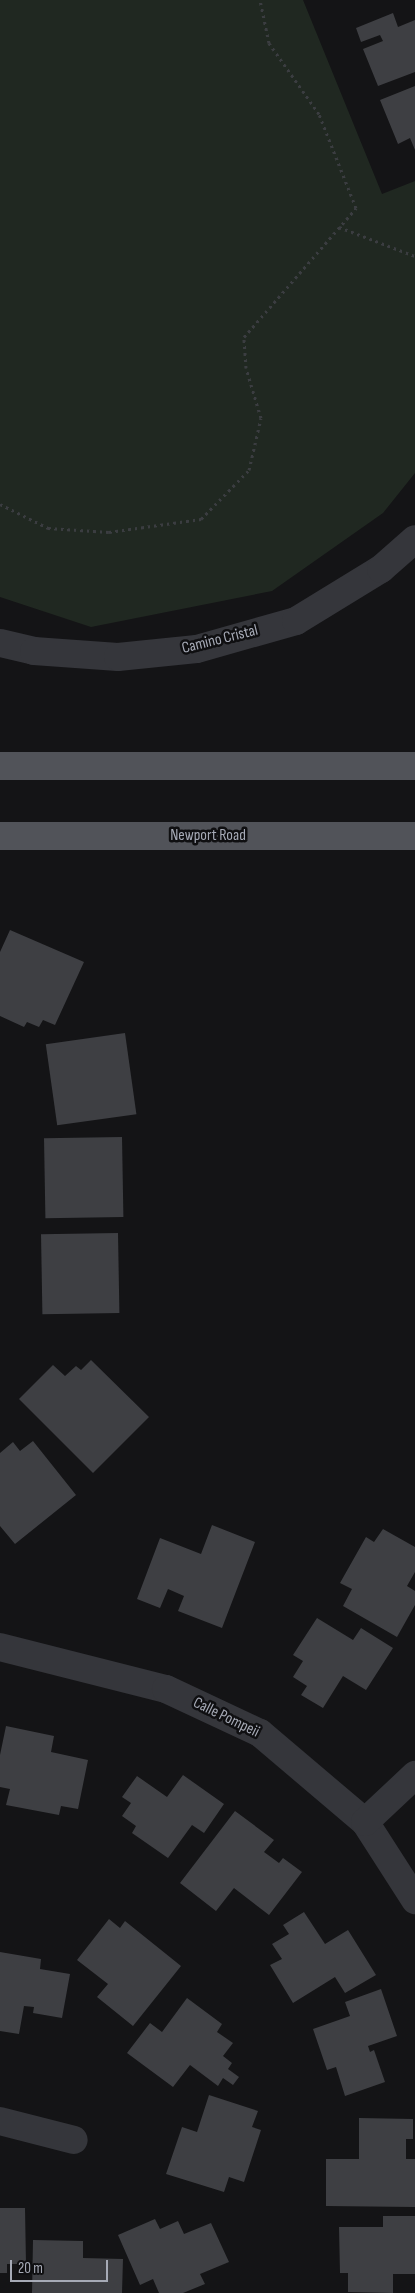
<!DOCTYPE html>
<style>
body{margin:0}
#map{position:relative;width:415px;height:2293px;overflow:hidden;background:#141416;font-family:"Sofia Sans Condensed",sans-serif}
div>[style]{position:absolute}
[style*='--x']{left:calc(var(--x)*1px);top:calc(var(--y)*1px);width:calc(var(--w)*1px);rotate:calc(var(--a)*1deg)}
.green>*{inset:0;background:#202821}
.building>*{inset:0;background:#3e3f43;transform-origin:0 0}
.path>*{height:3px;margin-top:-1.5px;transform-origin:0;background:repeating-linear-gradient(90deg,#3b3d41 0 2.5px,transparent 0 6.5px)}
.minor>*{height:28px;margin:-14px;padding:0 14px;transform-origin:14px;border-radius:14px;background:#35363b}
.major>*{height:28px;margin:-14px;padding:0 14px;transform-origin:14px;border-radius:14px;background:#515359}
span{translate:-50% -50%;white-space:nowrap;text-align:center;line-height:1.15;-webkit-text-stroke:5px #0f0f11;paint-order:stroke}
.street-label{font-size:16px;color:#a6aab6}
.scale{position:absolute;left:10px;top:2260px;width:98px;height:22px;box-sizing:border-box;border:2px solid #a6aab6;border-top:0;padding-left:6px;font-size:15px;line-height:18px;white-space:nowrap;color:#a6aab6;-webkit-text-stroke:4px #0f0f11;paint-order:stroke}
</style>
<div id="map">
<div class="green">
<div style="clip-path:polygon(0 0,303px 0,382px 194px,415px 181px,415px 473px,383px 513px,272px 591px,91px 627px,0 597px)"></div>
</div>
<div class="building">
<div style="clip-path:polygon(393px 13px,398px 27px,415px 20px,415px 72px,378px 86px,363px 49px,383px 41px,380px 35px,361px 42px,356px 28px)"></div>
<div style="clip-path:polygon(415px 86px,415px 150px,410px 138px,398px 144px,380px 100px)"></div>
<div style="clip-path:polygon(10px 930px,84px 962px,55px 1025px,43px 1020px,39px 1027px,27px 1022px,24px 1027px,0 1016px,0 952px)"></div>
<div style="left:125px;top:1033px;width:82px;height:80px;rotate:82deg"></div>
<div style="left:122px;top:1137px;width:80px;height:78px;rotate:89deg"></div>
<div style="left:118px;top:1233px;width:80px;height:77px;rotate:89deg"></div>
<div style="clip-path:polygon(91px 1360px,149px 1417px,93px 1473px,19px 1399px,53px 1365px,65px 1376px,76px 1366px,81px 1370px)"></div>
<div style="clip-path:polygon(33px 1441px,76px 1495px,15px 1544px,0 1526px,0 1453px,13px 1442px,20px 1451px)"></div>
<div style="clip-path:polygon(212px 1525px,255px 1542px,222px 1628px,178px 1611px,184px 1596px,168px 1589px,160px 1608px,137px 1599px,160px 1538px,201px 1554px)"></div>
<div style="clip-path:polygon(383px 1529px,415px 1547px,415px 1572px,407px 1586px,415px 1591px,415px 1605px,397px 1637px,343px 1606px,352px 1589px,340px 1583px,366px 1537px,374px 1542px)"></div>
<div style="clip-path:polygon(317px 1618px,353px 1640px,361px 1628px,393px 1648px,366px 1690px,343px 1676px,323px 1708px,301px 1695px,307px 1686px,293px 1677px,303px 1661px,293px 1655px)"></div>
<div style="clip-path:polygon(6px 1726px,54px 1736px,51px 1752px,88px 1760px,78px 1809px,61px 1806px,59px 1815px,6px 1805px,10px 1789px,0 1787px,0 1755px)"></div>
<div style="clip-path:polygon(183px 1775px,224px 1804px,204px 1833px,192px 1825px,168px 1858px,132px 1833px,136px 1826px,122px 1816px,131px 1803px,122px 1797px,137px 1776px,167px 1797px)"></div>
<div style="clip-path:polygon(235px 1811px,274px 1840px,264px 1852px,279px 1863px,283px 1858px,302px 1872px,269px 1915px,234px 1888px,216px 1911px,180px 1883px)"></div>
<div style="clip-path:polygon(304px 1912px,325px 1944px,348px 1930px,376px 1975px,345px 1993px,335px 1977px,293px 2003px,270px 1965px,282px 1959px,272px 1944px,289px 1934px,283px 1925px)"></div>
<div style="clip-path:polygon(109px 1919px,120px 1928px,125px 1921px,181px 1966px,133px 2026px,97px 1997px,108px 1984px,77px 1960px)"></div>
<div style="clip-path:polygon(0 1952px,41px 1959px,40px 1969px,70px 1974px,62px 2018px,33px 2013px,34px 2007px,24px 2006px,19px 2034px,0 2031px)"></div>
<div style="clip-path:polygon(381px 1989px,397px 2036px,368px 2046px,370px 2052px,374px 2050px,385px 2082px,345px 2096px,336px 2067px,327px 2070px,313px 2029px,350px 2016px,345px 2002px)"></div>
<div style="clip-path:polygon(187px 1998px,222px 2024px,217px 2032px,233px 2043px,223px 2056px,232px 2063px,228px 2069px,239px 2077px,233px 2085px,223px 2078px,218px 2086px,190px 2065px,173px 2087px,127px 2053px,150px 2023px,162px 2032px)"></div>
<div style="clip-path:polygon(209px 2095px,258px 2111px,252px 2127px,261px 2130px,244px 2182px,229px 2177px,224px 2192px,166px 2174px,182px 2127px,197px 2132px)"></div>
<div style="clip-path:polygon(359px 2118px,413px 2119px,413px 2139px,406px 2139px,406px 2159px,415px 2159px,415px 2207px,326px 2206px,326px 2159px,359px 2159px)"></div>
<div style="clip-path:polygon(0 2208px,25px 2208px,26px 2264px,7px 2264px,7px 2273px,0 2273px)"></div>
<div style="clip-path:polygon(383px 2216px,415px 2216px,415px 2274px,393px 2274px,393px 2293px,348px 2292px,348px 2273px,340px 2273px,339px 2227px,383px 2227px)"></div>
<div style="clip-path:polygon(155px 2219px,160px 2229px,178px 2221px,184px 2234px,211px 2223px,229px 2262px,200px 2274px,205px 2284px,183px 2293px,159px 2293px,153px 2279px,140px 2285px,118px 2235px)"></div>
<div style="clip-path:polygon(33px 2240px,83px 2241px,83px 2258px,123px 2259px,122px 2293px,32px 2293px)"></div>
</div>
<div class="path">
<div style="--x:339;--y:227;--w:81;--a:20.9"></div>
<div style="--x:0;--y:504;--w:54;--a:26.6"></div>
<div style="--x:48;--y:528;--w:61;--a:3.8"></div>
<div style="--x:109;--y:532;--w:93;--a:-8"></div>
<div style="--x:201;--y:519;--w:69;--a:-45.6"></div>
<div style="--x:249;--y:470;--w:53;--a:-77"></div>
<div style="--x:261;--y:418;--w:52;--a:-106.7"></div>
<div style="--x:246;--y:368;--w:31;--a:-94"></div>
<div style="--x:244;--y:337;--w:171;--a:-49"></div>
<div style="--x:356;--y:208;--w:101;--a:-111.5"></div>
<div style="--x:319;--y:114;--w:87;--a:-125.2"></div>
<div style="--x:269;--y:43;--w:44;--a:-101.8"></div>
</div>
<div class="minor">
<div style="--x:0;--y:643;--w:35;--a:13"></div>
<div style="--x:34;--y:651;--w:84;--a:4.1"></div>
<div style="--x:118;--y:657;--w:79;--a:-5.8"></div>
<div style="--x:197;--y:649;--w:103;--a:-15.8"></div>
<div style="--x:296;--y:621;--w:100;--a:-31.5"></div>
<div style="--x:381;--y:569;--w:45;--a:-41.4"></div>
<div style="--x:0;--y:1647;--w:171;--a:14.2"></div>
<div style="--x:166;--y:1689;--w:104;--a:25.1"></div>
<div style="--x:260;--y:1733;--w:138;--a:40.3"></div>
<div style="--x:365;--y:1822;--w:93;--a:57.3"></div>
<div style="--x:365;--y:1822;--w:69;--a:-43.2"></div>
<div style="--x:0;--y:2121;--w:76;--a:14.4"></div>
</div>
<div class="major">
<div style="--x:0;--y:766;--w:415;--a:0"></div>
<div style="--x:0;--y:836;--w:415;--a:0"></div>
</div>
<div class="street-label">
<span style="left:220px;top:640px;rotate:-14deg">Camino Cristal</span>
<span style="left:208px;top:836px">Newport Road</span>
<span style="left:226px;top:1718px;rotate:26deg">Calle Pompeii</span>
</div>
<div class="scale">20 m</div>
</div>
